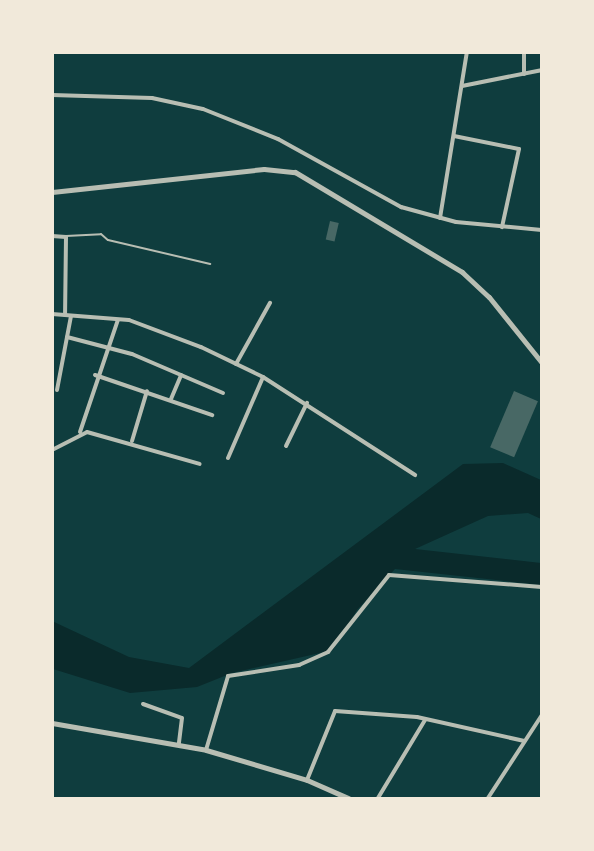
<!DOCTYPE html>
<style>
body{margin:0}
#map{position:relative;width:594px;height:851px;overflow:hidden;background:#0f3d3e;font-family:"PT Sans",sans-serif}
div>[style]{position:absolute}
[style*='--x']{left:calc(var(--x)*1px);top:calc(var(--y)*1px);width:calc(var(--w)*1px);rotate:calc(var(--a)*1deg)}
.water>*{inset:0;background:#0a2a2b}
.building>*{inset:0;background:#486865;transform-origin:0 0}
.service>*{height:2px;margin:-1px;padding:0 1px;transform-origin:1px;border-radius:1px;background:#b8beb3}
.minor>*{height:4px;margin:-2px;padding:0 2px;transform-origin:2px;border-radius:2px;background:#b8beb3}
.tertiary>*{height:5px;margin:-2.5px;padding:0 2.5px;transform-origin:2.5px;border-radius:2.5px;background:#b8beb3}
span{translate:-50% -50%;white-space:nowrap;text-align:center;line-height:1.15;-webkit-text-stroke:5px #f1e9da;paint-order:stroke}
.frame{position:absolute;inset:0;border:54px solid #f1e9da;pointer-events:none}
</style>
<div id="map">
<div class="water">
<div style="clip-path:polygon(503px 463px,541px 480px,541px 519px,528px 513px,488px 516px,415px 549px,541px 563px,541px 585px,395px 569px,357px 610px,333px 650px,232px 673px,197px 687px,130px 693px,53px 669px,52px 621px,129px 657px,189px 668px,463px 464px)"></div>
</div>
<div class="building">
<div style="left:330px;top:221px;width:9px;height:19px;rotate:13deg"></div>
<div style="left:514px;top:391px;width:26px;height:61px;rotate:23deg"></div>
</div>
<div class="service">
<div style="--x:66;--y:236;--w:35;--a:-3"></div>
<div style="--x:101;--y:234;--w:9;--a:41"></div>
<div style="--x:108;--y:240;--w:105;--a:13.2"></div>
</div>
<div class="minor">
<div style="--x:524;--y:52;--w:22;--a:90"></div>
<div style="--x:462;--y:86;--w:82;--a:-11.3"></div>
<div style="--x:52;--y:95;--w:100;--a:1.7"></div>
<div style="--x:152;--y:98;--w:52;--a:12.2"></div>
<div style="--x:203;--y:109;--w:81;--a:21.8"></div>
<div style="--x:278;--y:139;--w:141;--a:28.9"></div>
<div style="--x:401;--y:207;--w:57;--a:15.3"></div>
<div style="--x:456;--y:222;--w:86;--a:5.3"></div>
<div style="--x:454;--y:136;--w:66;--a:11.3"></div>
<div style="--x:519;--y:149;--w:80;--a:102.3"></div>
<div style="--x:440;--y:218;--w:168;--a:-80.8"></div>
<div style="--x:52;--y:236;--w:14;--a:4"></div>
<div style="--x:66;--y:237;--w:78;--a:90.7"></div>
<div style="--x:52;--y:314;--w:77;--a:4.5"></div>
<div style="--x:129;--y:320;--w:77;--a:20.6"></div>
<div style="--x:201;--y:347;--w:69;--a:25.8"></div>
<div style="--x:263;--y:377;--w:181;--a:32.8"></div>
<div style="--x:67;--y:337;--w:67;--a:14.7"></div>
<div style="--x:132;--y:354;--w:99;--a:23.2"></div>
<div style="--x:236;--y:364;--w:70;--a:-60.9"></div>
<div style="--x:95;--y:375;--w:124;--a:18.9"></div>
<div style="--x:57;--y:390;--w:75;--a:-79.3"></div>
<div style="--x:171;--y:399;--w:26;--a:-67"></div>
<div style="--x:80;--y:432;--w:118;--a:-71.3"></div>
<div style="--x:132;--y:441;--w:52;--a:-73.3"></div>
<div style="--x:286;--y:446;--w:48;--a:-64"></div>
<div style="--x:52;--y:450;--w:39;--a:-27"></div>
<div style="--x:87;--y:432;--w:117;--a:15.8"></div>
<div style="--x:228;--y:458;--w:88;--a:-66.6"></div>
<div style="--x:143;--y:704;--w:41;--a:19.7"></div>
<div style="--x:182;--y:718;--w:26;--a:97"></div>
<div style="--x:206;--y:750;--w:77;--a:-73.4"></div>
<div style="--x:228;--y:676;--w:72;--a:-8.8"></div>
<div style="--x:299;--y:665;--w:32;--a:-24"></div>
<div style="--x:328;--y:652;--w:98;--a:-51.6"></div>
<div style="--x:389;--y:575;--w:153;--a:4.5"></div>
<div style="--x:307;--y:780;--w:74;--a:-67.9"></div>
<div style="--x:335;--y:711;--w:82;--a:4.2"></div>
<div style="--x:417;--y:717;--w:110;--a:12.6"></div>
<div style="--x:378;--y:798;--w:91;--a:-58.9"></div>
<div style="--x:488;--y:798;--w:99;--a:-57"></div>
</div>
<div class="tertiary">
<div style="--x:52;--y:192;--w:213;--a:-6.2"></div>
<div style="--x:264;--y:169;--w:31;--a:6"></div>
<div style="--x:295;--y:172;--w:195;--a:30.9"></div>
<div style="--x:462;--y:272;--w:37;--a:43"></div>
<div style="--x:489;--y:297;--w:85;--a:51.2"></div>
<div style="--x:52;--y:723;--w:156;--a:9.9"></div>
<div style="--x:206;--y:750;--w:105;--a:16.5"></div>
<div style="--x:307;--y:780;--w:45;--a:23.7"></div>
</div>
<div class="frame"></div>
</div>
